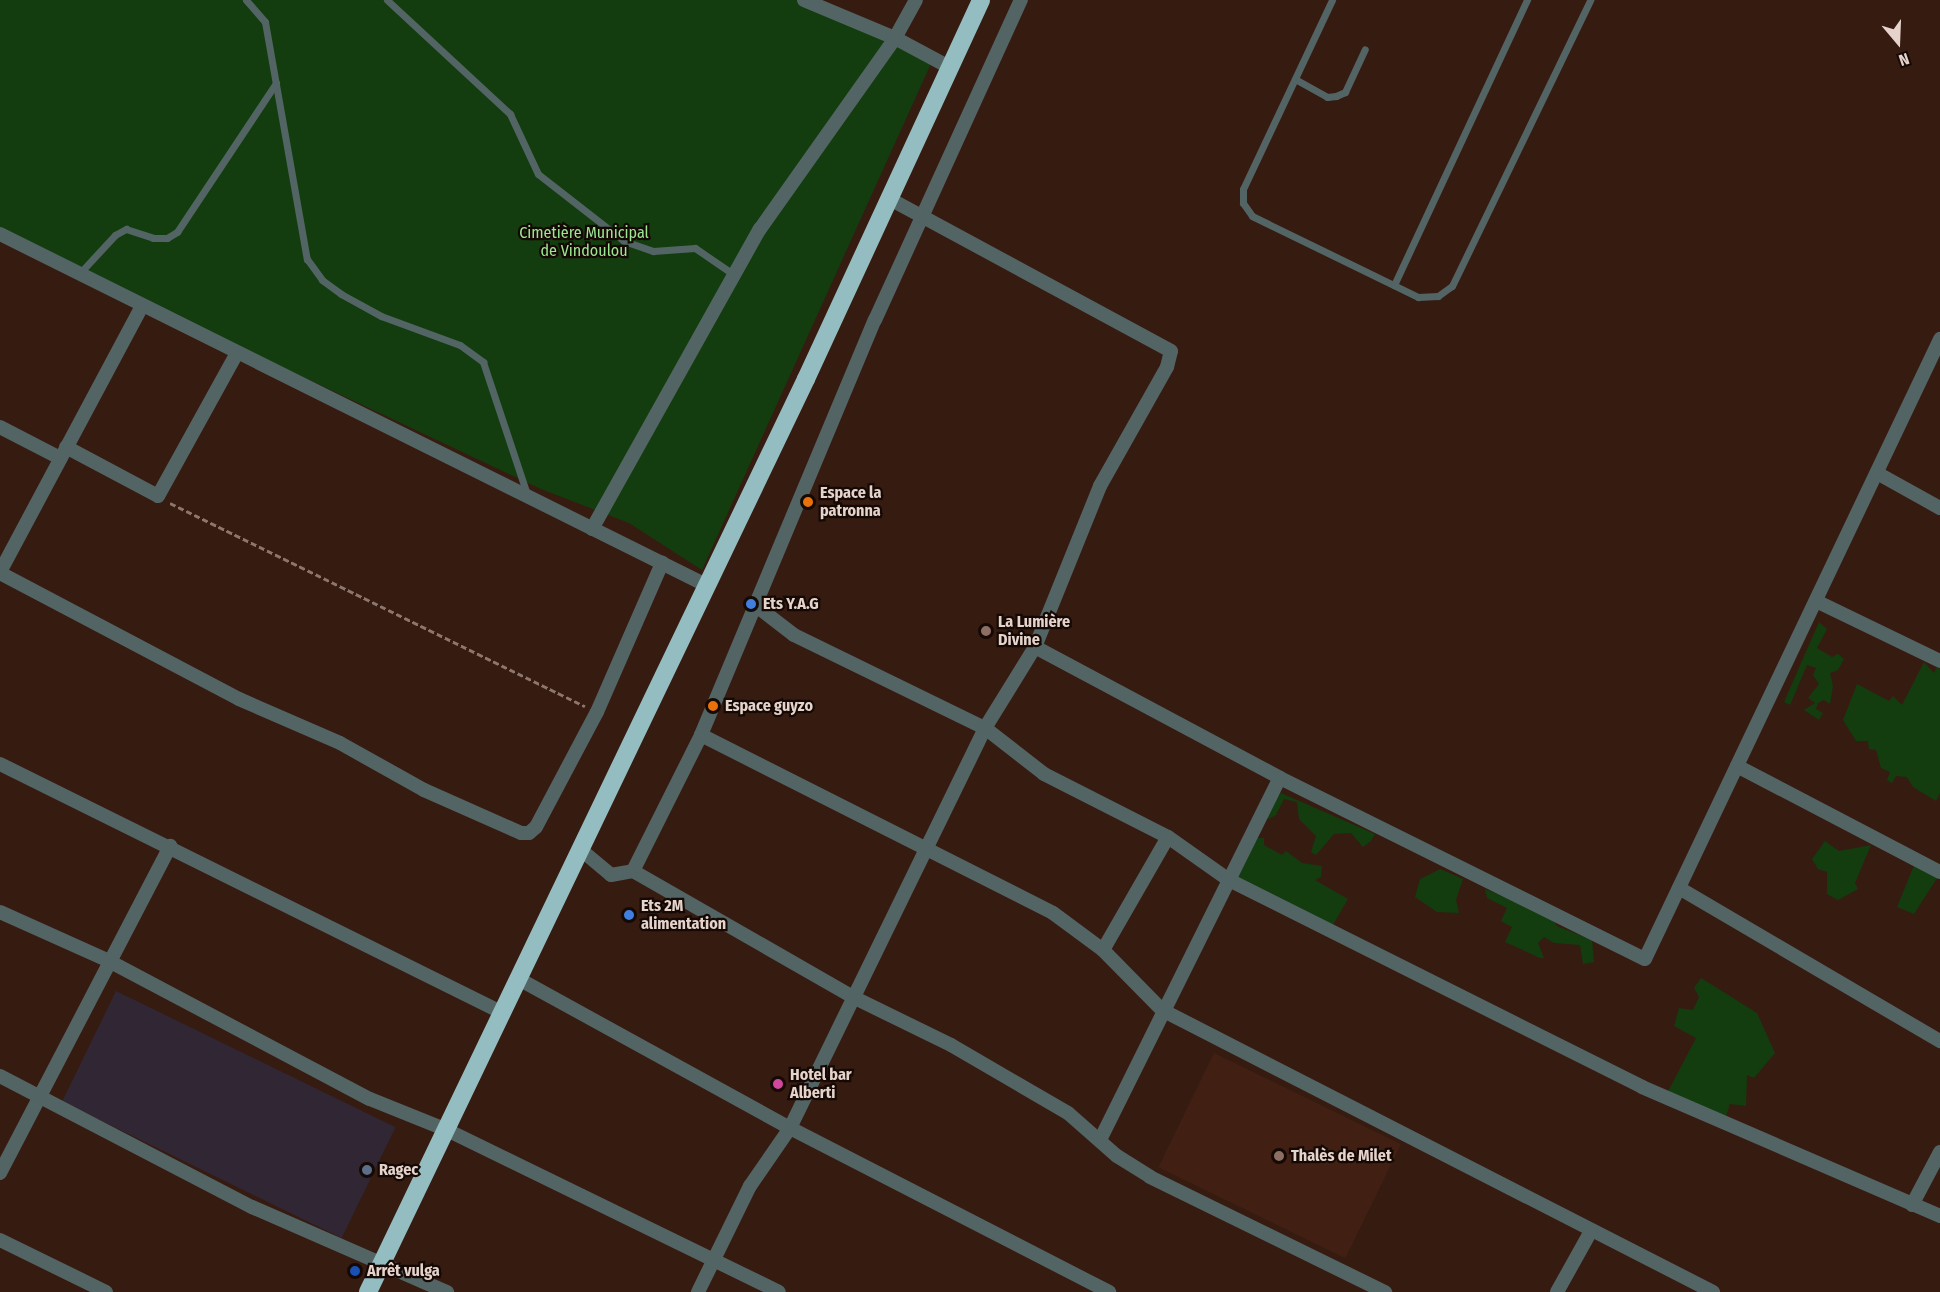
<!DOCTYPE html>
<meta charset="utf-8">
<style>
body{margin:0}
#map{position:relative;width:1940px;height:1292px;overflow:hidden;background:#361b11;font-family:"Fira Sans Condensed",sans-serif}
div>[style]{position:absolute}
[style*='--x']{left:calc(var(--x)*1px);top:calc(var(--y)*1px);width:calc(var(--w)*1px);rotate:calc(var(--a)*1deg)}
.industrial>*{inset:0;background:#312634;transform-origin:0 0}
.built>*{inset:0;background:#412013;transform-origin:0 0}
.green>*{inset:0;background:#133d0f}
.path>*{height:3px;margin-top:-1.5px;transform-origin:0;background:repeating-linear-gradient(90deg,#8c766d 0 6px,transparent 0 9px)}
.lane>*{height:7px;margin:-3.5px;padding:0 3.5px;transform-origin:3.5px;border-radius:3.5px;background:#536465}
.street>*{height:14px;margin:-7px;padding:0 7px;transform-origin:7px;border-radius:7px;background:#536465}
.highway>*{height:18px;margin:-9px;padding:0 9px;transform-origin:9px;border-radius:9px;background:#93bdc0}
.dots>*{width:16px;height:16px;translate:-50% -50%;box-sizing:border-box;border:3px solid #150905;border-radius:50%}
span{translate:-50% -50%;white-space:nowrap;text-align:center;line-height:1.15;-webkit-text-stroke:4.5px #150905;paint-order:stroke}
.park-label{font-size:16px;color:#9be792}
.poi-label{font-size:16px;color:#e5d3cc;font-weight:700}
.left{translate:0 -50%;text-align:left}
.north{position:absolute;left:1868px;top:12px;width:60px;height:60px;-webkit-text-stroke:4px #150905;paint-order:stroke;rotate:161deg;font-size:16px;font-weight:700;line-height:24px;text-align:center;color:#e5d3cc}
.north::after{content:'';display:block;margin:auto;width:21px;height:27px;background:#e5d3cc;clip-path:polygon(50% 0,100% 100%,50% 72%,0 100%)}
</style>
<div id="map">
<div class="industrial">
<div style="left:116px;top:991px;width:311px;height:123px;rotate:26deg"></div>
</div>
<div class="built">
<div style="left:1214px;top:1053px;width:208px;height:127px;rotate:26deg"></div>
</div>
<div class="green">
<div style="clip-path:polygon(0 0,803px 0,933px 59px,702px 570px,629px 523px,541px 489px,0 234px)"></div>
<div style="clip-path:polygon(1819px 622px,1827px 629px,1817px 648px,1832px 657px,1838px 654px,1844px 659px,1838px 670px,1830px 673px,1833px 686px,1830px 704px,1824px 700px,1818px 703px,1816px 709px,1823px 713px,1819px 720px,1804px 710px,1815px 703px,1808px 698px,1819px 684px,1813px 675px,1816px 668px,1807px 665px,1790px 705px,1784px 702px)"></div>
<div style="clip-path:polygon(1924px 662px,1934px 673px,1937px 667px,1940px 669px,1940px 793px,1936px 801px,1913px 787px,1907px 777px,1896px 776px,1892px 783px,1887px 780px,1890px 772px,1881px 768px,1876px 750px,1869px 749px,1868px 741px,1856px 741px,1843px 720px,1857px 684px,1889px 701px,1893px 696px,1902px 705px)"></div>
<div style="clip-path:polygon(1281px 793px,1375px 834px,1371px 841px,1363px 847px,1351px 833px,1334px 834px,1316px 855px,1311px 852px,1316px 836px,1299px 819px,1297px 802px,1284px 799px,1276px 815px,1269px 819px,1264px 814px)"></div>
<div style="clip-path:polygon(1254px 838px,1264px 838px,1264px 845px,1282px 855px,1286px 851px,1302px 863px,1322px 866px,1321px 877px,1315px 880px,1348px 899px,1330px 930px,1235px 876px,1245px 864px)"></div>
<div style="clip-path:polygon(1825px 841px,1839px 851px,1871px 845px,1855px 883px,1858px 889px,1838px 900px,1827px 894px,1827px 872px,1818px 869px,1812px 859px)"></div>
<div style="clip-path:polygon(1915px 863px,1939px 875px,1914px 914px,1897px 907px)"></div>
<div style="clip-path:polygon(1440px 869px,1463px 879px,1456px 900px,1459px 913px,1437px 912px,1415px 897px,1420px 879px)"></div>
<div style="clip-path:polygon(1485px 889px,1549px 914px,1557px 926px,1592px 940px,1594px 962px,1583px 964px,1580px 945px,1554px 943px,1544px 937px,1538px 943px,1544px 958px,1540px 958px,1505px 942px,1512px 927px,1501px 921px,1507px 908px,1487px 898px)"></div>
<div style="clip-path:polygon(1701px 978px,1757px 1013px,1775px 1053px,1754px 1078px,1747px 1075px,1746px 1106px,1730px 1104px,1722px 1128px,1663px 1101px,1696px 1038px,1674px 1026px,1679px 1008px,1693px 1010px,1699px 997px,1694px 988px)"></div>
</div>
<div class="path">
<div style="--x:170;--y:503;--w:462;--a:26.1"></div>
</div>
<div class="lane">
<div style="--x:246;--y:0;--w:29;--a:49"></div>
<div style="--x:265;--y:22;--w:241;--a:80"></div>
<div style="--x:307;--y:259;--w:26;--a:54"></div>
<div style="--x:322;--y:280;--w:24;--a:36"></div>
<div style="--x:341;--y:294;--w:46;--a:28.8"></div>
<div style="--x:381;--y:316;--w:84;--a:20.2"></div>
<div style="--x:460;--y:345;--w:29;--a:36"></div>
<div style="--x:483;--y:362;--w:139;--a:71.6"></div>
<div style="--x:387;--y:0;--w:168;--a:42.8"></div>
<div style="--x:510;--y:114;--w:66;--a:65"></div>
<div style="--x:538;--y:174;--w:109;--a:37.9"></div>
<div style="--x:624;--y:241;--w:31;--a:19"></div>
<div style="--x:653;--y:251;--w:42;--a:-4.1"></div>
<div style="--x:695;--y:248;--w:46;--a:34.4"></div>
<div style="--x:1332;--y:0;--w:209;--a:115.2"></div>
<div style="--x:1243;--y:189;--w:14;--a:90"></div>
<div style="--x:1243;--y:203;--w:16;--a:55"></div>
<div style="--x:1252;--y:216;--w:185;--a:26"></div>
<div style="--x:1418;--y:297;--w:20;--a:-3"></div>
<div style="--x:1438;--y:296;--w:17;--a:-36"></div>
<div style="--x:1452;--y:286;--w:318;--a:-64.2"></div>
<div style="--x:1295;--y:79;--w:37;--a:29"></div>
<div style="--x:1327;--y:97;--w:9;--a:-6"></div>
<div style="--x:1336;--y:96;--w:10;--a:-24"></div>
<div style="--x:1345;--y:92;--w:47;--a:-65.1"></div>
<div style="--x:79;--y:274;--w:53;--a:-47.3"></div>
<div style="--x:115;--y:235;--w:13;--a:-29"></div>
<div style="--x:126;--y:229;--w:28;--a:18"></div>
<div style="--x:153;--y:238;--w:14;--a:0"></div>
<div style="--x:167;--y:238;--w:12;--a:-31"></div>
<div style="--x:177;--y:232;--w:179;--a:-56.4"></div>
<div style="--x:1394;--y:285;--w:315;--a:-65"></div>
</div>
<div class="street">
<div style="--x:804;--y:0;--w:99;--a:22.7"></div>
<div style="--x:895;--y:38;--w:64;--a:28.2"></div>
<div style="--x:0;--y:234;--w:788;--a:26.44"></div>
<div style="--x:0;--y:427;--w:68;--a:27.3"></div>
<div style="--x:66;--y:447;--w:104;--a:28"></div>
<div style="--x:158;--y:496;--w:163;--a:-61.1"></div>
<div style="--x:1877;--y:473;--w:72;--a:29.1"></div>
<div style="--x:592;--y:529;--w:344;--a:-60.8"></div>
<div style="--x:760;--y:229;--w:234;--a:-54.7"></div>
<div style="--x:895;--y:38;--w:43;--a:-61.1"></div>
<div style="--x:0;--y:572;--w:302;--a:-61.9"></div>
<div style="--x:0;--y:573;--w:270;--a:27.8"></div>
<div style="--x:239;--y:699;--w:110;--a:23.5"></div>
<div style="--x:340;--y:743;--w:96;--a:29.2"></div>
<div style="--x:424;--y:790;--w:106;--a:23.9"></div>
<div style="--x:521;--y:833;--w:8;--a:0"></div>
<div style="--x:529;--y:833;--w:9;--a:-41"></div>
<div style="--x:536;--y:827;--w:130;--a:-62.1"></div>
<div style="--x:597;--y:712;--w:163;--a:-66.4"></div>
<div style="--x:1816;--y:601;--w:138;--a:25.8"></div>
<div style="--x:755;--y:605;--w:49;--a:37.6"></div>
<div style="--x:794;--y:635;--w:212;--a:26"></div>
<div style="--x:985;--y:728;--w:75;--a:37.9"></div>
<div style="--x:1044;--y:774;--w:139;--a:26.9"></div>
<div style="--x:1168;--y:837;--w:75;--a:35.2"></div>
<div style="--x:1229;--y:880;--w:462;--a:26.6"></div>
<div style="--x:1642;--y:1087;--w:325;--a:23.4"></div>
<div style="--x:1035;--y:647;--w:278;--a:28.1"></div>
<div style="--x:1280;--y:778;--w:407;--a:26.4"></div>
<div style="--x:1645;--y:959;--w:687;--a:-64.55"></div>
<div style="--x:701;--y:735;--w:394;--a:26.8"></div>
<div style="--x:1053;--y:913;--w:62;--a:36.5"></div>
<div style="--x:1103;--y:950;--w:84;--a:45.5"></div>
<div style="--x:1162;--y:1010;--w:619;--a:27.1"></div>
<div style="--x:0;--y:764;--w:559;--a:26.34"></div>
<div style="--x:1737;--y:766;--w:229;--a:27.6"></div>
<div style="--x:580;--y:849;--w:40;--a:40"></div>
<div style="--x:611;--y:875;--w:22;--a:-10"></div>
<div style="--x:633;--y:871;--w:256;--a:29.8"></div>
<div style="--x:855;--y:998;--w:107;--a:26.1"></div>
<div style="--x:951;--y:1045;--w:135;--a:30.2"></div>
<div style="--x:1068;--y:1113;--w:65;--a:41.3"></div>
<div style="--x:1117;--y:1156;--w:39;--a:32"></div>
<div style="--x:1150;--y:1177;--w:262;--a:26.1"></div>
<div style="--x:633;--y:871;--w:152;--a:-63.4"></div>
<div style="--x:701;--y:735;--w:450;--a:-67.3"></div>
<div style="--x:875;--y:320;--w:352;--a:-65.5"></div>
<div style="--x:1679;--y:888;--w:303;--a:30.4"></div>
<div style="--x:0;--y:912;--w:117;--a:24.2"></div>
<div style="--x:107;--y:960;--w:297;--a:27.9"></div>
<div style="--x:370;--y:1099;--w:83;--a:21.9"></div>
<div style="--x:447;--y:1130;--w:369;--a:26"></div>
<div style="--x:1103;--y:950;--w:130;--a:-60.1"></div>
<div style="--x:517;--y:978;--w:311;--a:28.8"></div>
<div style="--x:790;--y:1128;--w:359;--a:27.2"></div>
<div style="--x:0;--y:1076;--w:284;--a:27.5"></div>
<div style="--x:252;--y:1207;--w:213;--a:23.6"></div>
<div style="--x:1100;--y:1140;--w:404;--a:-63.6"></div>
<div style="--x:0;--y:1173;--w:369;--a:-62.5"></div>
<div style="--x:1912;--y:1205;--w:60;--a:-62.2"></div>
<div style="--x:0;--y:1240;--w:118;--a:26.1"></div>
<div style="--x:698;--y:1292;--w:118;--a:-63.9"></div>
<div style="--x:750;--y:1186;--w:70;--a:-55.4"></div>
<div style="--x:790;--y:1128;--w:445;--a:-64"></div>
<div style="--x:985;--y:728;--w:95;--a:-58.3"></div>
<div style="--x:1035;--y:647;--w:174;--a:-68"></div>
<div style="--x:1100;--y:486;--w:137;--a:-60.6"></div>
<div style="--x:1167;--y:367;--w:16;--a:-76"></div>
<div style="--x:1171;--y:351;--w:322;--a:-151.6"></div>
<div style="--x:1557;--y:1292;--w:70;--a:-60.9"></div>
</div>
<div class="highway">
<div style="--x:368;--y:1292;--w:1013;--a:-64.37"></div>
<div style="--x:806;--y:379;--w:417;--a:-65.2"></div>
</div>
<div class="dots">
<div style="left:808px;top:502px;background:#e8710a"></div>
<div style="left:751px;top:604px;background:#3f7fe0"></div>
<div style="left:986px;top:631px;background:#8d6e63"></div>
<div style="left:713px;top:706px;background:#e8710a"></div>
<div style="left:629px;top:915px;background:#3f7fe0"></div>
<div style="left:778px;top:1084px;background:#d1479c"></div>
<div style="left:1279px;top:1156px;background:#8d6e63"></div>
<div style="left:367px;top:1170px;background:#5c6f8a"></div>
<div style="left:355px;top:1271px;background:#1a4fb4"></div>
</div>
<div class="park-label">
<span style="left:584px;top:242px">Cimetière Municipal<br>de Vindoulou</span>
</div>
<div class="poi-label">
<span class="left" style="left:820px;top:502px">Espace la<br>patronna</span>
<span class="left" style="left:763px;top:604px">Ets Y.A.G</span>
<span class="left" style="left:998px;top:631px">La Lumière<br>Divine</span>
<span class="left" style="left:725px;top:706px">Espace guyzo</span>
<span class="left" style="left:641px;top:915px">Ets 2M<br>alimentation</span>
<span class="left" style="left:790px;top:1084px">Hotel bar<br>Alberti</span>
<span class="left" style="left:1291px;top:1156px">Thalès de Milet</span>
<span class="left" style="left:379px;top:1170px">Ragec</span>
<span class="left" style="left:367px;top:1271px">Arrêt vulga</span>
</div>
<div class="north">N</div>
</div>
